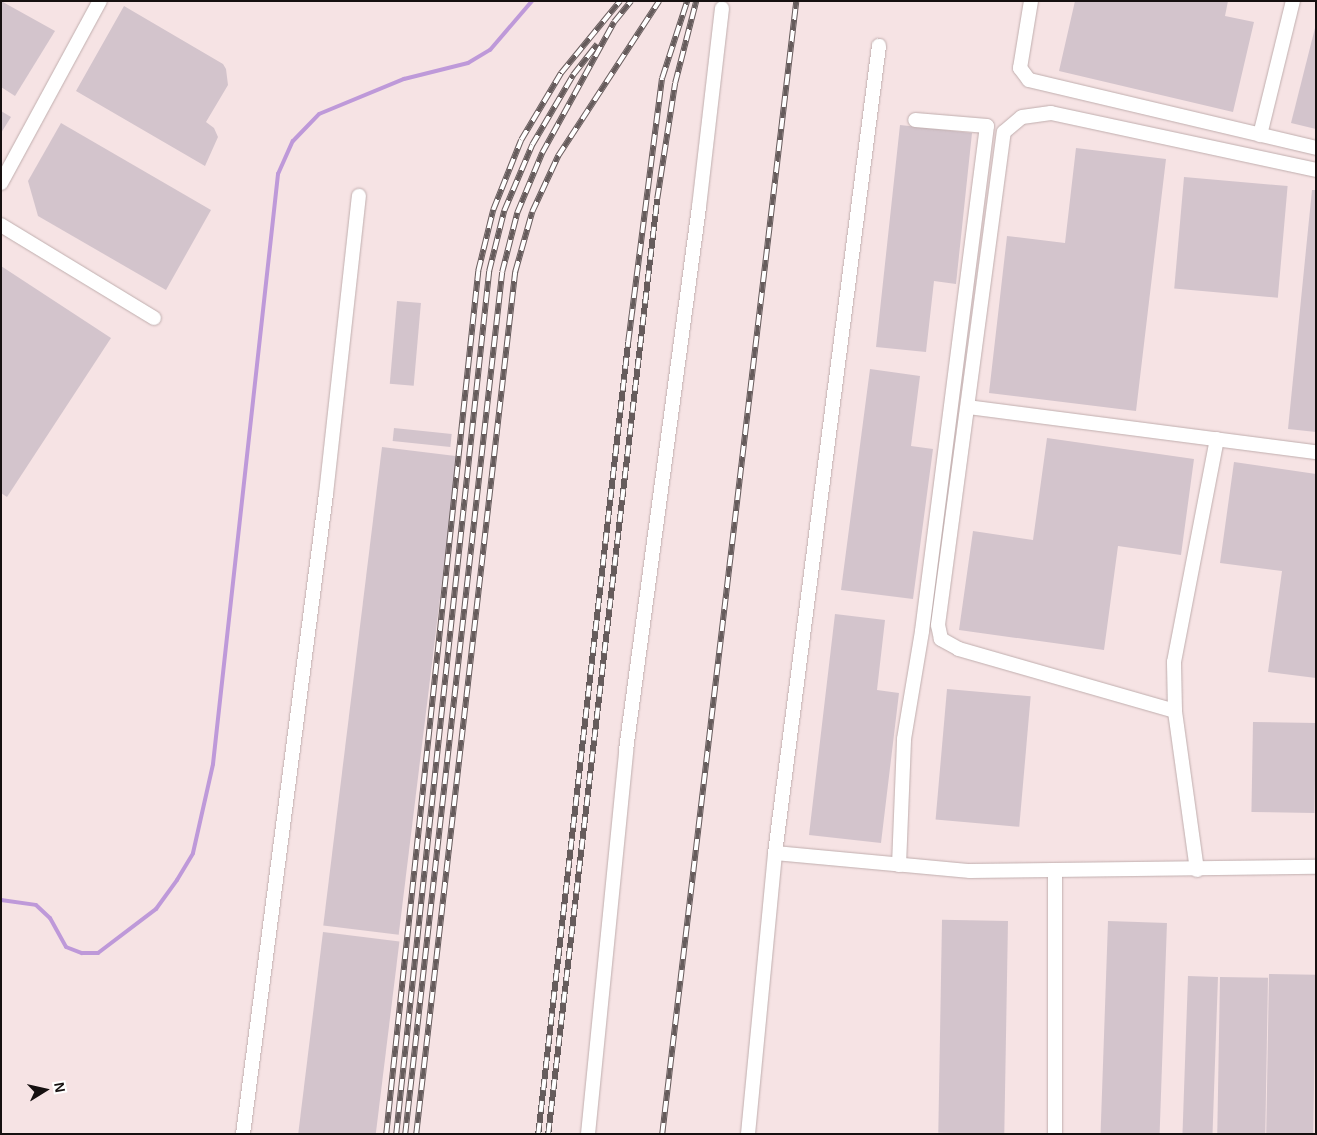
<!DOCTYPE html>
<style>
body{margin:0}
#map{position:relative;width:1317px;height:1135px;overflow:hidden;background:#f6e3e4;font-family:Helvetica,sans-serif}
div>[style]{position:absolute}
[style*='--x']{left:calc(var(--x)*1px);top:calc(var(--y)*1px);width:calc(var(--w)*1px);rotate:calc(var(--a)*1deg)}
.stream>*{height:4px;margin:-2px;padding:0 2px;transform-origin:2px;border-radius:2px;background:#be99d9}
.building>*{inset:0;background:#d3c4cc;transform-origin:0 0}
.roads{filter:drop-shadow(0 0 1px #c0aeae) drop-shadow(0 0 1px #c0aeae)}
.minor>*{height:14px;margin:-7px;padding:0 7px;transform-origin:7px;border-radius:7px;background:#fff}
.rail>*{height:5.5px;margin-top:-2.75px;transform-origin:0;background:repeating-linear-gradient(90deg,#fff 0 11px,#665c5c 0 22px);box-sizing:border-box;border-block:1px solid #665c5c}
span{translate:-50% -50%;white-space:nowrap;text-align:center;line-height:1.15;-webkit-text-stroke:4px #fff;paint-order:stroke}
.frame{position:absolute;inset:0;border:2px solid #161010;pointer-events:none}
.north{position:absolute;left:20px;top:1065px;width:50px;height:50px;-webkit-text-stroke:4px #fff;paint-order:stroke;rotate:80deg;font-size:14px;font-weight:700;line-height:20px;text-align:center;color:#161010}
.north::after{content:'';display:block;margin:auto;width:18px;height:22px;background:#161010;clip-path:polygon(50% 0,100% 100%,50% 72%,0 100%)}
</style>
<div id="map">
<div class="stream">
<div style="--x:1;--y:900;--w:35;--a:8"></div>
<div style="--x:36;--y:905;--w:19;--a:43"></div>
<div style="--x:50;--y:918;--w:33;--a:61"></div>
<div style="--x:66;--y:947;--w:17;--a:21"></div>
<div style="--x:82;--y:953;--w:16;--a:0"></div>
<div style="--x:98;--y:953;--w:73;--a:-37.2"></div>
<div style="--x:156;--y:909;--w:36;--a:-54"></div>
<div style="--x:177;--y:880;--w:31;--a:-59"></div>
<div style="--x:193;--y:853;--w:91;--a:-77.3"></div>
<div style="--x:213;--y:764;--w:594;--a:-83.71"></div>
<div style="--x:278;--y:174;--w:36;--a:-66"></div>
<div style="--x:293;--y:141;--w:37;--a:-46"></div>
<div style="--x:319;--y:114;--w:92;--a:-22.4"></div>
<div style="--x:404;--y:79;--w:66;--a:-14"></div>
<div style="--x:468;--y:63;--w:26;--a:-31"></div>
<div style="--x:490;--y:50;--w:65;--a:-49.4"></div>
</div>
<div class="building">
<div style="clip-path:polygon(1px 1px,55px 31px,15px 96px,1px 87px)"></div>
<div style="clip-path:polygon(1075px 1px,1228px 1px,1225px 16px,1254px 22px,1233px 112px,1059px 71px)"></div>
<div style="clip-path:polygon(124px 6px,223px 64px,226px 69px,228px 85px,206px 122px,214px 128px,218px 137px,205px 166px,76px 91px)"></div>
<div style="clip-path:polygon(1315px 28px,1316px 28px,1316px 129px,1291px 123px)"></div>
<div style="clip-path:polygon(1px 111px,11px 117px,1px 133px)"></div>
<div style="clip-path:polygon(61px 123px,211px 210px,166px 290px,38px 216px,28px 181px)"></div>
<div style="clip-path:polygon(900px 125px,972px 133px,956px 284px,934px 281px,926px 352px,876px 347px)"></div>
<div style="clip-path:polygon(1076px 148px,1166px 159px,1136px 411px,989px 393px,1007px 236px,1065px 243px)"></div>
<div style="left:1184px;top:177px;width:104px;height:112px;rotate:5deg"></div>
<div style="clip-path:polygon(1312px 190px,1316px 190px,1316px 432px,1288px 429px)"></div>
<div style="clip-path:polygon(1px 266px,111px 338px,7px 497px,1px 493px)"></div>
<div style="left:397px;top:301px;width:24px;height:83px;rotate:5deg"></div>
<div style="clip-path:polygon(870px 369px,920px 376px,911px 446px,933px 449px,913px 599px,841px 590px)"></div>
<div style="left:394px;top:428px;width:58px;height:13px;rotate:6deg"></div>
<div style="clip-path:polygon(1047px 438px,1194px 459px,1181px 555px,1118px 546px,1104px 650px,959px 630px,973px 531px,1033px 540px)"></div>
<div style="left:382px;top:447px;width:76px;height:482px;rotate:7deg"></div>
<div style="clip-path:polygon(1234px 462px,1316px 474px,1316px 678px,1268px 672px,1282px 571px,1220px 563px)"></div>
<div style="clip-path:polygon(835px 614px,885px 620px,877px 690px,899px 693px,881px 843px,809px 835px)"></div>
<div style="left:947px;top:689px;width:84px;height:131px;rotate:5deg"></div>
<div style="left:1253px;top:722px;width:63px;height:90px;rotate:1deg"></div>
<div style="left:1008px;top:921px;width:213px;height:66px;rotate:91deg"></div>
<div style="left:1108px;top:921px;width:59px;height:213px;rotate:2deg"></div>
<div style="left:323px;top:932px;width:77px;height:204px;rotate:7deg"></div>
<div style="left:1269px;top:974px;width:47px;height:160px;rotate:1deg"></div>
<div style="left:1188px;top:976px;width:30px;height:158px;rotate:2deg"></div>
<div style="left:1220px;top:977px;width:48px;height:157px;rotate:1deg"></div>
</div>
<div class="roads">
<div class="minor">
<div style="--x:1031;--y:1;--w:68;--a:99.3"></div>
<div style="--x:1020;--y:68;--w:15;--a:53"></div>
<div style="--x:1029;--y:80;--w:295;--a:13.3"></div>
<div style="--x:1260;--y:135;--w:138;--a:-76.2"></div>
<div style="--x:1;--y:183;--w:207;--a:-61.5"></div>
<div style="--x:1;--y:225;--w:179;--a:31.3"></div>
<div style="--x:968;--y:407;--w:351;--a:7.4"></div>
<div style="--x:1175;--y:711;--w:49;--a:-91.2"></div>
<div style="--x:1174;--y:662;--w:227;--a:-79.1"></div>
<div style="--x:775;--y:853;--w:196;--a:5.3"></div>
<div style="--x:970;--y:871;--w:346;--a:-0.7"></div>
<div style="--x:899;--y:865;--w:126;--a:-87.7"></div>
<div style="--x:904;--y:739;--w:109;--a:-80.5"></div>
<div style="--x:922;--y:631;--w:509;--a:-82.67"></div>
<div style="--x:987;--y:126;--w:72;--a:-175.2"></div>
<div style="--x:1197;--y:870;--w:161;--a:-97.9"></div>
<div style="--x:1175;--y:711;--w:225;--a:-164"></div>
<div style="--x:959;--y:649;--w:21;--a:-151"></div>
<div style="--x:941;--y:639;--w:14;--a:-102"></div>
<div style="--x:938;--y:625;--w:497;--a:-82.4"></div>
<div style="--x:1004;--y:132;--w:23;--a:-40"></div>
<div style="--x:1022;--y:117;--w:29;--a:-8"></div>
<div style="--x:1051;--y:113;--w:271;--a:12.1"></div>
<div style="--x:1055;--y:871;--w:263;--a:90"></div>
<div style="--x:243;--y:1134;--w:645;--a:-82.61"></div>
<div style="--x:326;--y:494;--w:300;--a:-83.7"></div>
<div style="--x:588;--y:1134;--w:386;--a:-84.3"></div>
<div style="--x:626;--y:750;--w:548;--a:-82.34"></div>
<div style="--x:699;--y:207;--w:200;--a:-83.4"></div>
<div style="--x:748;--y:1134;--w:282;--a:-84.5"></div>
<div style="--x:775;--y:853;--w:814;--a:-82.66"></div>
</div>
</div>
<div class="rail">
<div style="--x:386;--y:1134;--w:868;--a:-83.91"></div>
<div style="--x:478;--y:271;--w:63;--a:-76.2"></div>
<div style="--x:493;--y:210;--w:75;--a:-68.2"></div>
<div style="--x:521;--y:140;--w:78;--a:-59.2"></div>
<div style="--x:561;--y:73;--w:93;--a:-50.7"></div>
<div style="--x:396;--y:1134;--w:868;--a:-83.85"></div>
<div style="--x:489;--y:271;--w:62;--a:-76"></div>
<div style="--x:504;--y:211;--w:72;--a:-67"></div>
<div style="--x:532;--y:145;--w:81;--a:-59.6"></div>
<div style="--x:573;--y:75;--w:39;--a:-52"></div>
<div style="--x:405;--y:1134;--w:867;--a:-83.58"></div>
<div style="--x:502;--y:272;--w:61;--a:-75.7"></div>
<div style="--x:517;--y:213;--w:65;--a:-67.4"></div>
<div style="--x:542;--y:153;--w:149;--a:-61.2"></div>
<div style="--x:614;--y:22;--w:27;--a:-51"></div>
<div style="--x:416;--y:1134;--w:868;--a:-83.45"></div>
<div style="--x:515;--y:272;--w:62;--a:-74.2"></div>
<div style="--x:532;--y:212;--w:62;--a:-65.1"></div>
<div style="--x:558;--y:156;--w:185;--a:-56.9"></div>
<div style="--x:538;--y:1134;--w:797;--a:-83.52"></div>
<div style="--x:628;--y:342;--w:266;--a:-82.7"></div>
<div style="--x:662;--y:78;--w:81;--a:-72"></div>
<div style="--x:548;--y:1134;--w:941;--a:-83.35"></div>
<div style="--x:657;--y:199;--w:117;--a:-81.2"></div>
<div style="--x:675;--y:83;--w:85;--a:-75.6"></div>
<div style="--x:662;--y:1134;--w:1141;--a:-83.25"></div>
</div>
<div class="frame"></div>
<div class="north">N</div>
</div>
